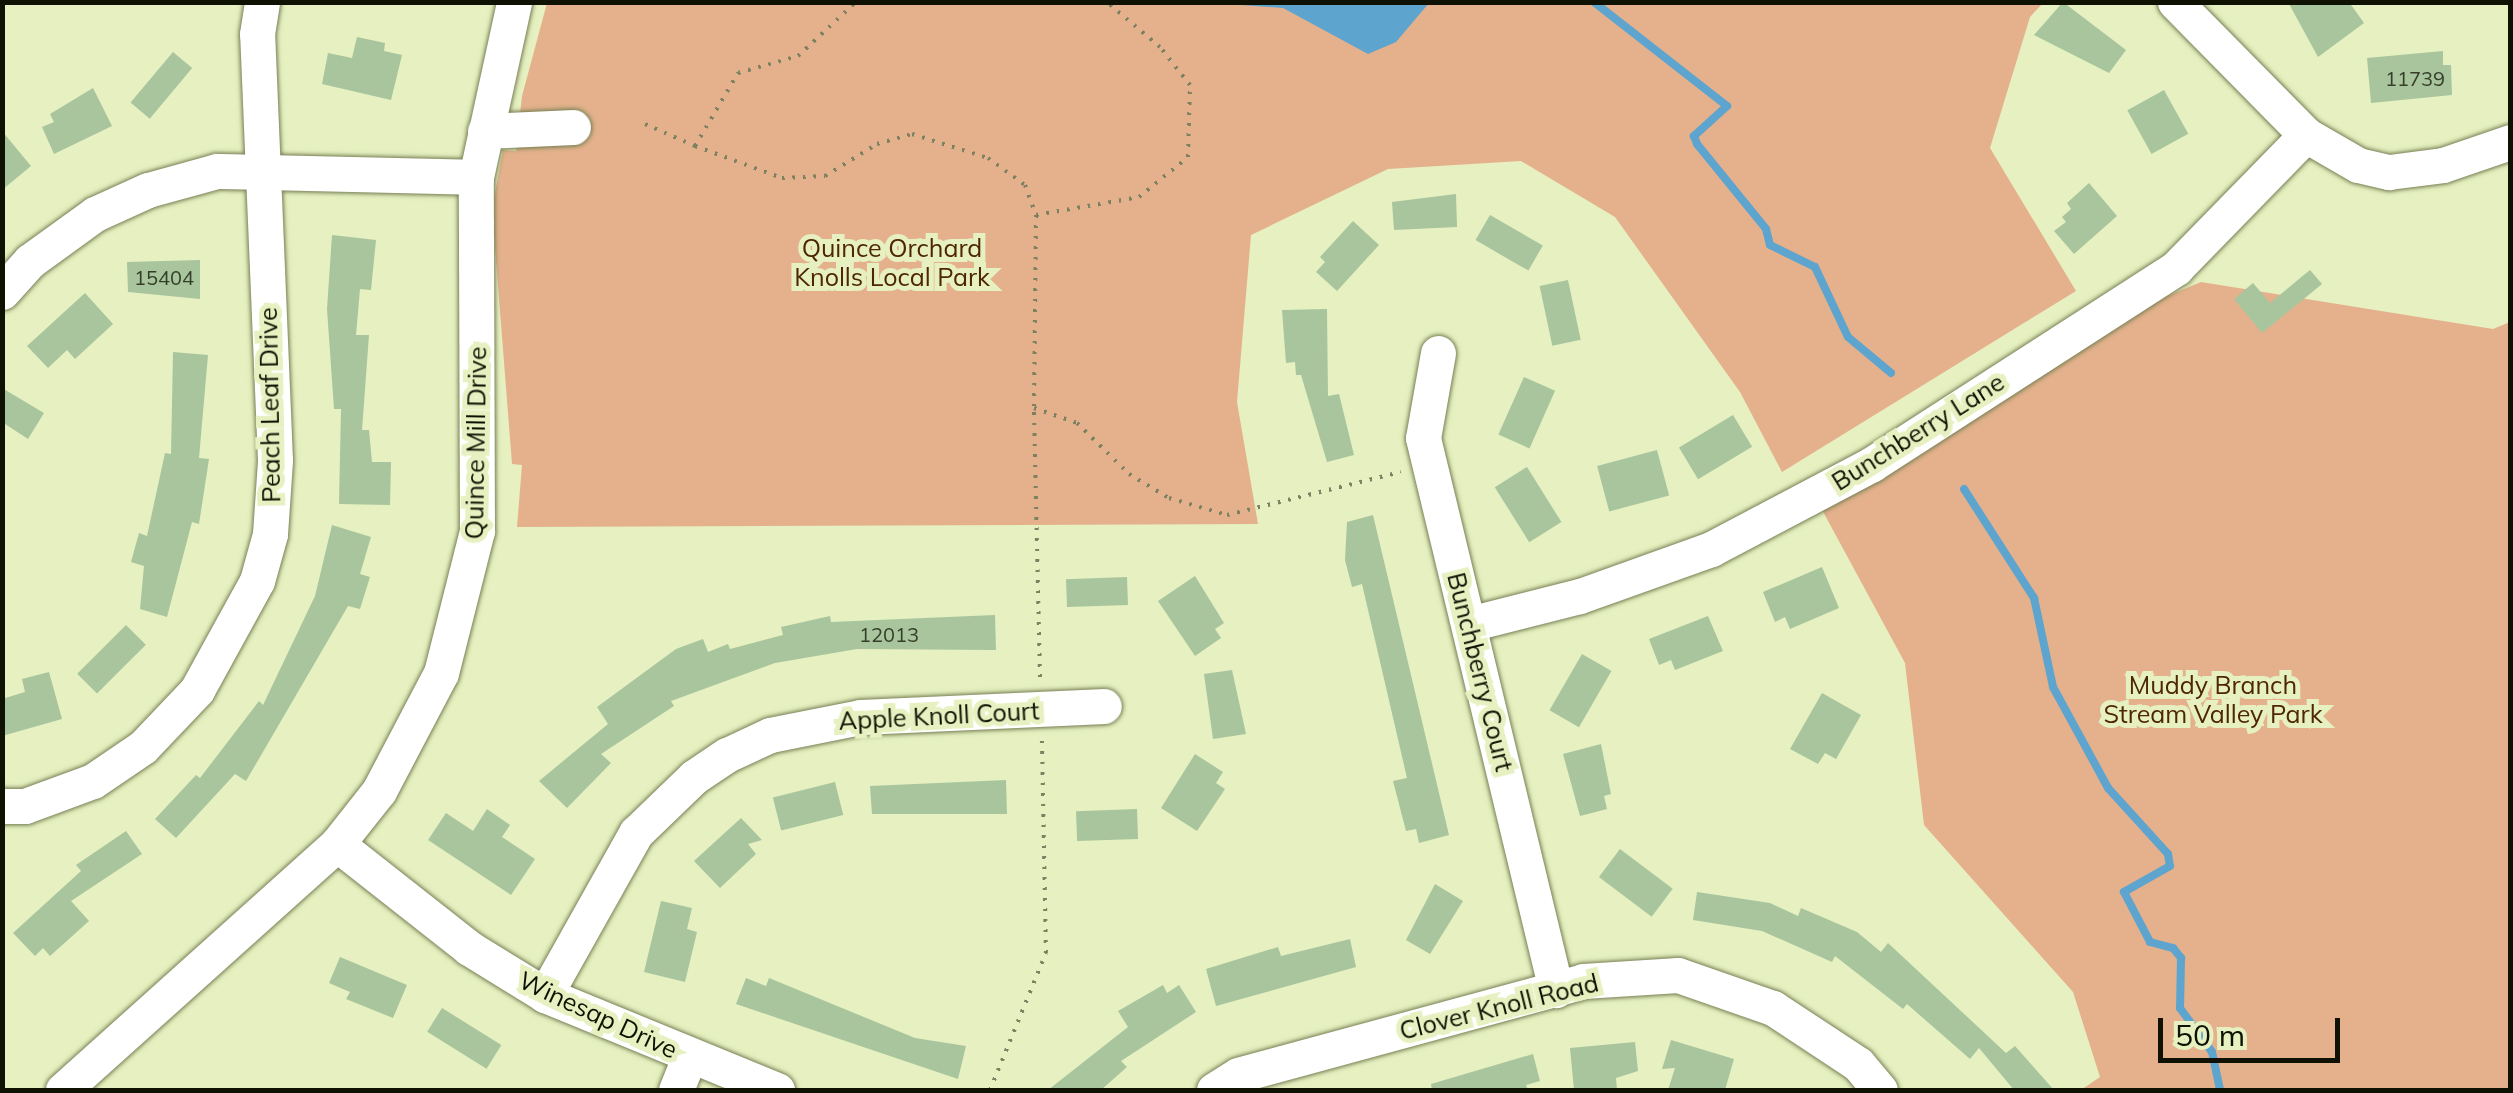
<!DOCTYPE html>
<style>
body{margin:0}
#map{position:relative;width:2513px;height:1093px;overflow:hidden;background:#e6f0c0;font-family:Mulish,sans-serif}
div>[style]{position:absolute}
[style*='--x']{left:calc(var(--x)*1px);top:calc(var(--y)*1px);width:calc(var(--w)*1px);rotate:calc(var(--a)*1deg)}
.green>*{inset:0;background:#e4b18c}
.water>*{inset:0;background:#5da4ce}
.stream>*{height:8px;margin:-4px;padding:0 4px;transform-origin:4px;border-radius:4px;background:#5da4ce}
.building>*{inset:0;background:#a8c59d;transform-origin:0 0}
.path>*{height:4px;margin-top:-2px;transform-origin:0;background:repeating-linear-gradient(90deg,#7b8161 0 2.5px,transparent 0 10.5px)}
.roads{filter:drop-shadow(0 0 2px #788055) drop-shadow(0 0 2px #788055)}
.minor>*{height:35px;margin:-17.5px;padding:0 17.5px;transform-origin:17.5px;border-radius:17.5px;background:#fff}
span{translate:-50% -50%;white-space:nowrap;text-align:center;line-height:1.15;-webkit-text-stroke:10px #e6f0c0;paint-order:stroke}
.number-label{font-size:20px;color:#353e29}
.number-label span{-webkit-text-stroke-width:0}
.park-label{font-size:25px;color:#4e2602}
.street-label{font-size:25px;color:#0f1102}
.frame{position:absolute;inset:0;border:5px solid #0f1102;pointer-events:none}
.scale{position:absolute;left:2158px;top:1018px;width:182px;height:45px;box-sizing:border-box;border:5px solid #0f1102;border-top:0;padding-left:12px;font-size:30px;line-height:35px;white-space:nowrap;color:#0f1102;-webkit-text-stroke:8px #e6f0c0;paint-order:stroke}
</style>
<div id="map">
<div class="green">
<div style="clip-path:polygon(547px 3px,2043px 3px,2030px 17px,1990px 148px,2076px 291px,1782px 472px,1740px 392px,1615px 217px,1521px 161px,1388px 169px,1251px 235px,1237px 402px,1258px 524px,517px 527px,522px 465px,512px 464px,492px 209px,503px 150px,516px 151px,522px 96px)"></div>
<div style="clip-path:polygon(2201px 282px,2493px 329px,2510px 322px,2510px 1090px,2081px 1090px,2100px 1077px,2073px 992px,1924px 825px,1905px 663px,1814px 495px,2071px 336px)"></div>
</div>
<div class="water">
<div style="clip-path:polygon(1213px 3px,1429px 3px,1396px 42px,1368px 54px,1283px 8px)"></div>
</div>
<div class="stream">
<div style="--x:1594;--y:2;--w:169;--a:38"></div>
<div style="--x:1727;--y:106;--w:45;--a:137.7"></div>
<div style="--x:1694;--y:136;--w:9;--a:69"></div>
<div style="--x:1697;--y:144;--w:109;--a:50.9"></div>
<div style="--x:1766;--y:229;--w:16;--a:76"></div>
<div style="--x:1770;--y:245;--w:50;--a:26.1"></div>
<div style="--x:1815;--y:267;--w:77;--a:64.8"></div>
<div style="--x:1848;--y:337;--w:56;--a:39.9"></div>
<div style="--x:1964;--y:489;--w:130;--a:57.3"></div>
<div style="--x:2034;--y:598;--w:91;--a:77.9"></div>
<div style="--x:2053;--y:687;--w:115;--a:61.4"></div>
<div style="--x:2108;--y:788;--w:89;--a:47.7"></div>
<div style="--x:2168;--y:854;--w:12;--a:81"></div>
<div style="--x:2170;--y:866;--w:53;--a:150.5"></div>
<div style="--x:2124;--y:892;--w:56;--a:62.5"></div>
<div style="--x:2150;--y:942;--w:24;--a:15"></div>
<div style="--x:2173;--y:948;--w:13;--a:51"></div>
<div style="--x:2181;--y:958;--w:50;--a:91.1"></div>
<div style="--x:2180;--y:1008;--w:54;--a:54"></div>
<div style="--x:2212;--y:1052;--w:39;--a:78"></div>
</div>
<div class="building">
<div style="clip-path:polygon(2063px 2px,2126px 50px,2109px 73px,2034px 35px)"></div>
<div style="clip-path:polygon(2288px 2px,2349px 2px,2364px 23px,2318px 57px)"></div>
<div style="clip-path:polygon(357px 37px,385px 43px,384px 51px,402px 55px,391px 100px,322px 84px,328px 53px,352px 58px)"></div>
<div style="clip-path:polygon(2443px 51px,2443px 65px,2451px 65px,2452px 95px,2371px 103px,2367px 58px)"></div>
<div style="left:173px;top:52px;width:25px;height:66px;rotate:40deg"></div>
<div style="clip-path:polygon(93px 88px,112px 126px,54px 154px,42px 127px,54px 122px,50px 114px)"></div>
<div style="left:2164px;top:90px;width:50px;height:42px;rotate:61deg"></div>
<div style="clip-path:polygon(2px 131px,31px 166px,2px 190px)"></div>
<div style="clip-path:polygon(2089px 183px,2117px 216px,2074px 254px,2054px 231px,2066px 222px,2062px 217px,2071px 209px,2067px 203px)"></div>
<div style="clip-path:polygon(1456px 194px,1457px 227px,1394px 230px,1392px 202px)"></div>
<div style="left:1490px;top:215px;width:61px;height:29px;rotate:30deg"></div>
<div style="clip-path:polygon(1353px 221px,1379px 245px,1337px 291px,1316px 272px,1325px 262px,1320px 257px)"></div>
<div style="clip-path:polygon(332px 235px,376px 240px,371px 290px,360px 289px,356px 335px,369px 335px,362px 430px,369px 430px,372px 462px,391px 462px,390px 505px,339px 504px,341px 409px,334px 409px,327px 309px)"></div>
<div style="clip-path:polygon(200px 260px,200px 299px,128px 292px,127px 262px)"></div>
<div style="clip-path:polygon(2310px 270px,2322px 284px,2262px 333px,2234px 299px,2253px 283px,2270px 303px)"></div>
<div style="left:1568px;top:280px;width:61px;height:29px;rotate:78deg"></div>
<div style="clip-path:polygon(85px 293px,113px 324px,75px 359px,67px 350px,48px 368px,27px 346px)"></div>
<div style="clip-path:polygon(1327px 309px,1328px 396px,1339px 394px,1354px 455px,1327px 462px,1301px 375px,1296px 375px,1295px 362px,1286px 363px,1282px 310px)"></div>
<div style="clip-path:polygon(173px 352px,208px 355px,199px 458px,209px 459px,199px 524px,192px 522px,167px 617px,140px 609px,144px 566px,131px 562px,139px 533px,147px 536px,165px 453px,171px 454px)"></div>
<div style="left:1524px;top:377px;width:34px;height:63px;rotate:24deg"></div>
<div style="clip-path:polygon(2px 388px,44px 413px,28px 439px,2px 422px)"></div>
<div style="left:1733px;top:415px;width:37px;height:63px;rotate:59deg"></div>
<div style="left:1657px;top:450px;width:47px;height:62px;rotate:75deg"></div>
<div style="left:1527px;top:467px;width:65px;height:38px;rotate:58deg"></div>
<div style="clip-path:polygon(1373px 515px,1449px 835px,1419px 843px,1416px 829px,1406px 831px,1393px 781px,1407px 778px,1362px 584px,1352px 587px,1345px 560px,1347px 522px)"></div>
<div style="clip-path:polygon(332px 525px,371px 537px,360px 574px,370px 577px,360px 609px,348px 606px,246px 781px,235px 774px,176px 838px,155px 819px,196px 775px,200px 778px,259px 701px,263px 705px,315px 596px)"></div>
<div style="clip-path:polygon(1822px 567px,1839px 608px,1790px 629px,1785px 617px,1775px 622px,1763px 592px)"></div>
<div style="clip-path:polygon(1195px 576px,1224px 623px,1215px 629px,1221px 638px,1195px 656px,1158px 601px)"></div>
<div style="left:1127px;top:577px;width:28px;height:61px;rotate:88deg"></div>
<div style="clip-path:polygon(995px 615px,996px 650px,857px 649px,775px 663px,671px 701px,674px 706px,601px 754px,611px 763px,567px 808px,539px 781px,608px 724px,597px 707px,676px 649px,703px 639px,708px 652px,728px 644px,730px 649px,783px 635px,781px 627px,830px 616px,831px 622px)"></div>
<div style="clip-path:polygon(1708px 616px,1723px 651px,1675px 670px,1671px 660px,1659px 665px,1649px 639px)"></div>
<div style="left:126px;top:625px;width:28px;height:69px;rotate:45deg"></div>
<div style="left:1582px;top:654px;width:34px;height:65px;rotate:30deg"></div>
<div style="clip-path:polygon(1232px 670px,1246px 734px,1213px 739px,1204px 674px)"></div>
<div style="clip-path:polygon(49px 672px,62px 719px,2px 736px,2px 699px,25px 692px,22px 679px)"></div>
<div style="clip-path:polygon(1822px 693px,1861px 715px,1836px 759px,1825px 753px,1818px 764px,1790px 749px)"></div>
<div style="clip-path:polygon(1601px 744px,1611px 794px,1604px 796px,1607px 809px,1580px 816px,1563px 754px)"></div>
<div style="clip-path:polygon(1195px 754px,1223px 772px,1216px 783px,1225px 789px,1197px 831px,1161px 808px)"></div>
<div style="clip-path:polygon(1006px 780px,1007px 814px,872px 814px,870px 786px)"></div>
<div style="left:835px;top:782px;width:34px;height:64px;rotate:76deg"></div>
<div style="clip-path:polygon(487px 809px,510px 825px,502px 837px,535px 859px,511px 895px,428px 840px,446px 813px,473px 831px)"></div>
<div style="left:1137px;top:809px;width:30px;height:61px;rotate:88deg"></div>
<div style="clip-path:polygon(741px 818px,762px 840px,748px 844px,756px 854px,720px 888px,694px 861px)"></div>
<div style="clip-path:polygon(126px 831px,142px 854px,71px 901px,89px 921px,50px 956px,43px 948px,35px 956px,13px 933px,81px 871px,76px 865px)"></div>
<div style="left:1620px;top:849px;width:66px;height:35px;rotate:37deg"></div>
<div style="clip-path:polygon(1435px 884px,1463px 901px,1430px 954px,1406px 940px)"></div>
<div style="clip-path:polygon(1697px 892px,1770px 903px,1798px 916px,1801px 908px,1857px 932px,1881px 952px,1888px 943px,2006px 1053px,2015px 1046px,2054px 1090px,2014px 1090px,1979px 1048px,1970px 1059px,1907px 1004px,1903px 1009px,1835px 956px,1832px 962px,1762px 931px,1693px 920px)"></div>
<div style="clip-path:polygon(661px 901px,692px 908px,687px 929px,697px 932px,685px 982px,644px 972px)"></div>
<div style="clip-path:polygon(1350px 939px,1356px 967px,1216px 1006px,1206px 969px,1278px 947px,1281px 956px)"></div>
<div style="clip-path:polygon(340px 957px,407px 985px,393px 1018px,346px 999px,350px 992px,329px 983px)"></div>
<div style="clip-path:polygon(746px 978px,766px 986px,769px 978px,915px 1038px,966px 1046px,958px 1079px,736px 1004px)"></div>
<div style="clip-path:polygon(1163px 985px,1167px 993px,1179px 985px,1196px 1012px,1121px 1061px,1127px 1067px,1101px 1090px,1048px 1090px,1128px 1027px,1118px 1011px)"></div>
<div style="left:442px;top:1008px;width:70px;height:28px;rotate:32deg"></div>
<div style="clip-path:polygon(1671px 1040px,1734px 1059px,1725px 1090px,1668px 1090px,1675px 1068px,1662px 1069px)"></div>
<div style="clip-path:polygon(1635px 1042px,1638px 1071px,1616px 1078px,1617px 1090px,1574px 1090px,1570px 1048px)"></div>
<div style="clip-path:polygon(1533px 1054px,1540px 1081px,1526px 1085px,1528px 1090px,1432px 1090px,1431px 1084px)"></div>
</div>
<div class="path">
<div style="--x:645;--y:124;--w:55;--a:23.7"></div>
<div style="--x:695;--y:146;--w:85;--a:-59.5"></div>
<div style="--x:738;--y:73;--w:62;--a:-15.8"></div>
<div style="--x:798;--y:56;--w:79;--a:-43"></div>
<div style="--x:695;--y:146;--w:93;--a:20.2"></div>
<div style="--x:782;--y:178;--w:43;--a:-2.7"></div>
<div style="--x:825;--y:176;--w:61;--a:-31.6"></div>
<div style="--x:877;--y:144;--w:36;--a:-16"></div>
<div style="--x:912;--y:134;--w:80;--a:17.5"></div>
<div style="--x:988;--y:158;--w:46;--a:36.1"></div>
<div style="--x:1025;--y:185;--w:32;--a:70"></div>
<div style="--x:1036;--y:215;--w:193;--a:90.6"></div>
<div style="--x:1036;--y:215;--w:105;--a:-9.9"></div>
<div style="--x:1139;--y:197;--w:63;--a:-39.2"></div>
<div style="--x:1188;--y:157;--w:72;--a:-88.4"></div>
<div style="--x:1190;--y:85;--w:48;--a:-128.3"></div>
<div style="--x:1160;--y:47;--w:70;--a:-139.7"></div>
<div style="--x:1040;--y:677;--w:269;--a:-91.3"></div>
<div style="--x:1034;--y:408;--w:46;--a:19.2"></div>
<div style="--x:1077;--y:423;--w:73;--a:44.4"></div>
<div style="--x:1129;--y:474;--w:47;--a:31"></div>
<div style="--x:1169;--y:498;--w:60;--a:16.3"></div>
<div style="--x:1227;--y:515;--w:179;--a:-13.9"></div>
<div style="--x:990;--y:1090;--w:148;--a:-67.8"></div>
<div style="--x:1046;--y:953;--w:216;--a:-91.1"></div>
</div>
<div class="roads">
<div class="minor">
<div style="--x:2175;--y:2;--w:187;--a:45.4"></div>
<div style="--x:2306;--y:135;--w:60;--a:30"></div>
<div style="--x:2358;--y:165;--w:32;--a:13"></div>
<div style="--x:2389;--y:172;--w:54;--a:-7.4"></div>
<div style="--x:2443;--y:165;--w:71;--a:-18.9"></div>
<div style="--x:485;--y:131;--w:88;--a:-2.6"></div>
<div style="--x:2;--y:292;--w:42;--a:-47.9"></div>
<div style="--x:30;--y:261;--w:80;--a:-35.9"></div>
<div style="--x:95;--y:214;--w:58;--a:-24.4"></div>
<div style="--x:148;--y:190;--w:72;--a:-15.4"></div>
<div style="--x:217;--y:171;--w:259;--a:1.3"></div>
<div style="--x:1438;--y:353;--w:86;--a:100"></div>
<div style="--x:1423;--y:438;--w:568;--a:76.45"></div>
<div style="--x:1469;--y:624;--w:114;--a:-14.2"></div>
<div style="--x:1580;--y:596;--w:139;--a:-19.7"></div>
<div style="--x:1711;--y:549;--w:182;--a:-27.8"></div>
<div style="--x:1872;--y:464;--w:362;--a:-32.8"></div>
<div style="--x:2176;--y:268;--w:186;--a:-45.7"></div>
<div style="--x:2;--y:806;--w:23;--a:0"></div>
<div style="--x:25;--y:806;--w:72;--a:-20.2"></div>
<div style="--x:93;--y:781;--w:60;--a:-34.2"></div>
<div style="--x:143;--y:747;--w:79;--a:-46.5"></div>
<div style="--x:197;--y:690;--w:124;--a:-61.2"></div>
<div style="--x:257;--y:581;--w:49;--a:-74.5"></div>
<div style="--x:270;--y:534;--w:74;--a:-86.1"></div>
<div style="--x:275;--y:460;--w:426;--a:-92.4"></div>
<div style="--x:257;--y:34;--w:32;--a:-81"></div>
<div style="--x:337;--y:844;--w:168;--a:38.2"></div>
<div style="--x:469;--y:948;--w:89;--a:31.7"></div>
<div style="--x:545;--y:995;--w:251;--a:22.3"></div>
<div style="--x:545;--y:995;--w:186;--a:-60.7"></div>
<div style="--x:636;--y:833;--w:81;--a:-44"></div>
<div style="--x:694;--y:777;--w:40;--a:-34"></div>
<div style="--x:727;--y:755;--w:47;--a:-24.9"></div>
<div style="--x:770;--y:735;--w:93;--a:-11.2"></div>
<div style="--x:861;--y:717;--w:243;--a:-2.6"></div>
<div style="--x:63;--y:1090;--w:368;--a:-41.9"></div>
<div style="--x:337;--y:844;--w:68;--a:-51.6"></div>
<div style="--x:379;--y:791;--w:133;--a:-62.3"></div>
<div style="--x:441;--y:673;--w:146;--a:-75.8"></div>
<div style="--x:477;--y:531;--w:354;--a:-90.2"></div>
<div style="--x:476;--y:177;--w:179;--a:-77.7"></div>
<div style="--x:676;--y:1090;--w:35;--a:-68"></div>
<div style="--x:1214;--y:1090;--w:28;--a:-32"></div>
<div style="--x:1238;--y:1075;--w:358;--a:-15.2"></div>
<div style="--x:1583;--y:981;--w:95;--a:-3.6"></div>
<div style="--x:1678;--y:975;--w:101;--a:19.2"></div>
<div style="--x:1773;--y:1008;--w:102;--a:33.4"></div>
<div style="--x:1858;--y:1064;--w:34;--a:50"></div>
</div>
</div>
<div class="number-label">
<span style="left:2415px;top:78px">11739</span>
<span style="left:164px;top:277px">15404</span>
<span style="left:889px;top:634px">12013</span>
</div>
<div class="park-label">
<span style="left:892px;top:263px">Quince Orchard<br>Knolls Local Park</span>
<span style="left:2213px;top:700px">Muddy Branch<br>Stream Valley Park</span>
</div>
<div class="street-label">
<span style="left:270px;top:405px;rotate:-91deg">Peach Leaf Drive</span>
<span style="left:1918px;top:432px;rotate:-32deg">Bunchberry Lane</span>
<span style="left:476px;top:443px;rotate:-89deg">Quince Mill Drive</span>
<span style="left:1480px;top:672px;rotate:76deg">Bunchberry Court</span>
<span style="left:939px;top:716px;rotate:-3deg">Apple Knoll Court</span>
<span style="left:1499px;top:1007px;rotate:-14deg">Clover Knoll Road</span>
<span style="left:598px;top:1015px;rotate:25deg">Winesap Drive</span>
</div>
<div class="frame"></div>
<div class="scale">50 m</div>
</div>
